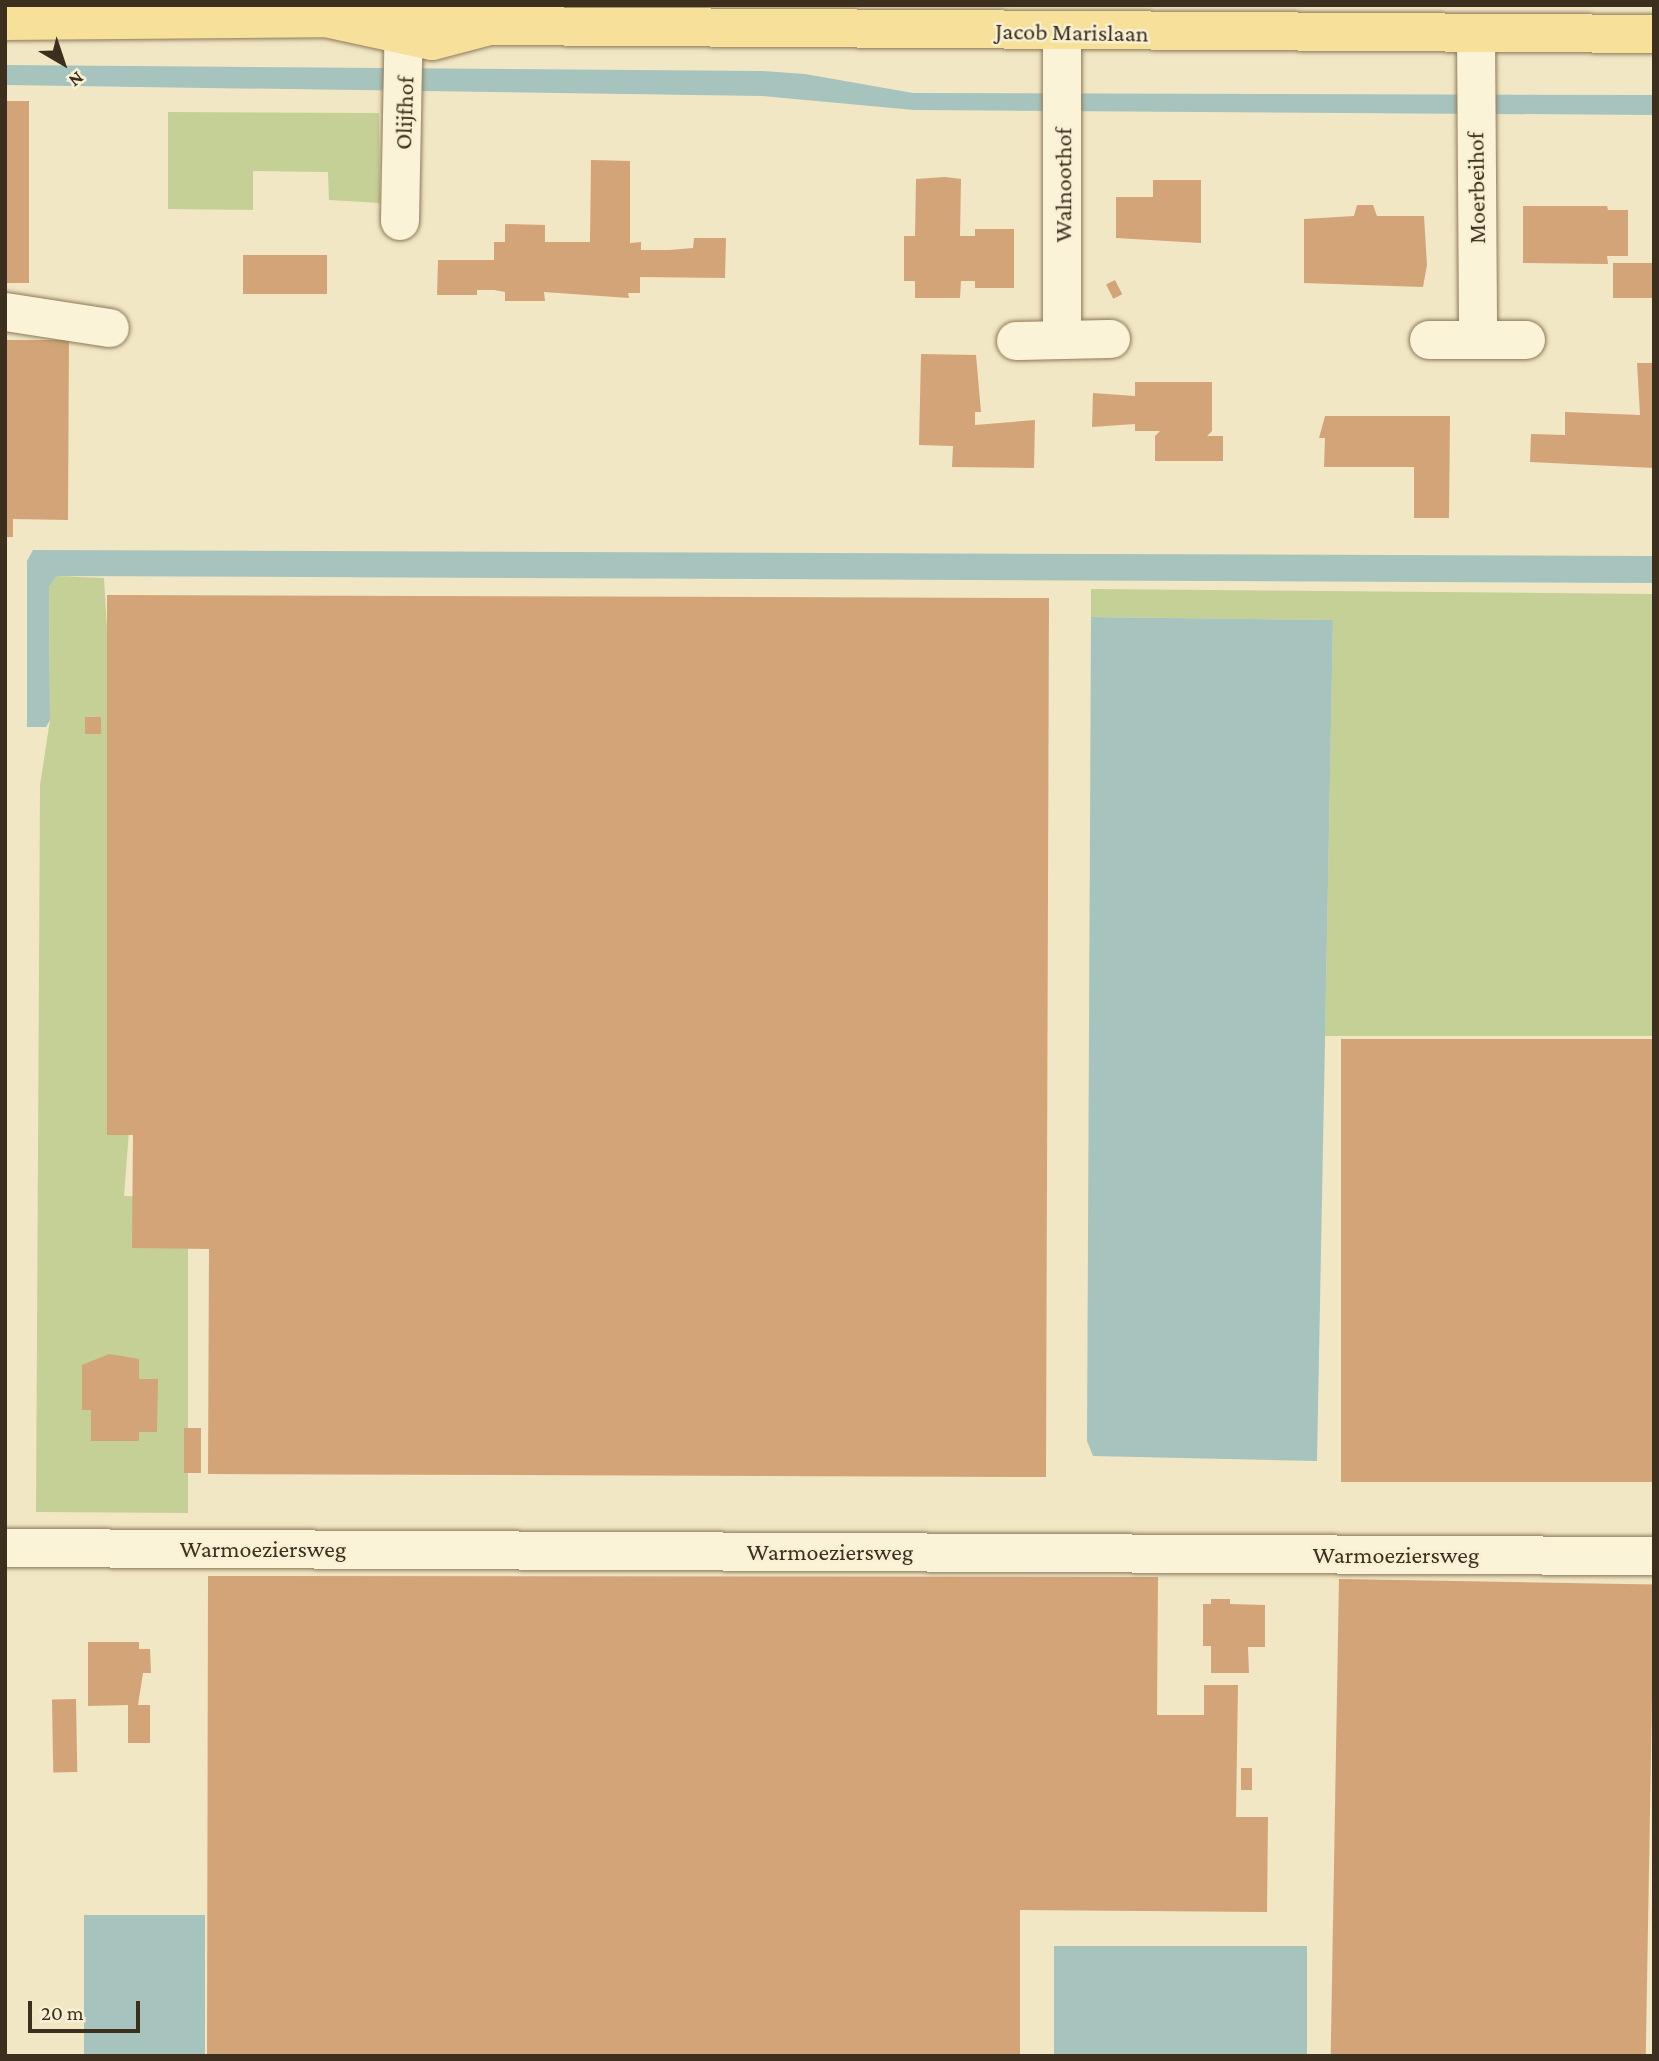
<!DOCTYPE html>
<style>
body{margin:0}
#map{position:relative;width:1659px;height:2061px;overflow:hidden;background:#f1e7c4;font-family:"Crimson Pro",serif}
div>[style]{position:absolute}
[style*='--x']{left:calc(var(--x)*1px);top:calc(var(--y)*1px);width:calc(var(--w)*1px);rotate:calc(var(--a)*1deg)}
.green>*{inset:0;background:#c5d097}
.water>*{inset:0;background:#a6c4bd;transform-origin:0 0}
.building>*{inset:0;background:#d2a478;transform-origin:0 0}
.roads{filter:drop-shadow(0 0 2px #8d7959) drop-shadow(0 0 2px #8d7959)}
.minor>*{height:38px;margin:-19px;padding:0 19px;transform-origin:19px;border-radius:19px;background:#fbf3d8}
.major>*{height:38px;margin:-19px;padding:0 19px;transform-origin:19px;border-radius:19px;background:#f6e09a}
span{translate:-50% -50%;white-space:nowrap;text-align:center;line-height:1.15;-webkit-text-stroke:5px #f8f0d4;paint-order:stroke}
.street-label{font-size:24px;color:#3c2f1e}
.frame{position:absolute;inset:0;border:7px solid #3c2f1e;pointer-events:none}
.north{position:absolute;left:28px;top:28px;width:70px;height:70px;-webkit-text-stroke:5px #f8f0d4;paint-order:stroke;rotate:141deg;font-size:19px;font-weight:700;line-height:28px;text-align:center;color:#3c2f1e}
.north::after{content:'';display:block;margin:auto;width:24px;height:32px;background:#3c2f1e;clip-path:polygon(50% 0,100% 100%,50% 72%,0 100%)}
.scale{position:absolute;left:28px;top:2001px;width:112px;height:32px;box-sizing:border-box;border:4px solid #3c2f1e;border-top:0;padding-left:9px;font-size:21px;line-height:24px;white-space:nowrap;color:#3c2f1e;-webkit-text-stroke:5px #f8f0d4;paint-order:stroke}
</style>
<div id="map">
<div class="green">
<div style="clip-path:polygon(168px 112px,379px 113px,380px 203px,329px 200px,328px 172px,253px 171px,253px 210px,168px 209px)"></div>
<div style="clip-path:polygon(57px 576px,104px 578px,124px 916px,129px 1131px,124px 1196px,188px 1198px,188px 1513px,36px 1512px,40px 785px,50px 720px,49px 587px)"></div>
<div style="clip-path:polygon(1091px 589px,1654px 594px,1654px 1036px,1325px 1036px,1333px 620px,1091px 617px)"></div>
</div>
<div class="water">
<div style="clip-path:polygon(5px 65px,763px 71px,805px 74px,913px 93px,1654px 95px,1654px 115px,914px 110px,762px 96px,5px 85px)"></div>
<div style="clip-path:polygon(33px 550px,1654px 556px,1654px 583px,57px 576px,49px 587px,50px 720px,46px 727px,27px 727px,27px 561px)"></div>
<div style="clip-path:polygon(1091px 617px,1333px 620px,1317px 1461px,1093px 1456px,1087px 1441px)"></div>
<div style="left:84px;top:1915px;width:121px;height:141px"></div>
<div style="left:1054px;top:1946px;width:253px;height:110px"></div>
</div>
<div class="building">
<div style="left:5px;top:101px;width:24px;height:182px"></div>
<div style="clip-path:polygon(591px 160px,630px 161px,630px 243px,641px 242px,641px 250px,669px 250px,693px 248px,694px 238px,726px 238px,725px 278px,640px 277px,640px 293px,628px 293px,629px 298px,544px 292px,545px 301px,505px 301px,505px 292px,494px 290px,477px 290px,477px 295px,437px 295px,438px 260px,494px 260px,494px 242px,505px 242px,505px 224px,545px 225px,545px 242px,590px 242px)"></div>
<div style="clip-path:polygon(945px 177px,961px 179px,960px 236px,975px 236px,975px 229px,1014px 229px,1014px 288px,975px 288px,975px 281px,961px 281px,960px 298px,915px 298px,915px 281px,904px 281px,904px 236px,915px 236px,916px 179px)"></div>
<div style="clip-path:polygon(1153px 180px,1201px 180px,1201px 243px,1116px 238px,1116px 197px,1153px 197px)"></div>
<div style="clip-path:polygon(1357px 205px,1373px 205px,1377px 216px,1424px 216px,1427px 265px,1423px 287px,1304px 283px,1304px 219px,1354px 216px)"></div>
<div style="clip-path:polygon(1523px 206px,1607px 206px,1608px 210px,1628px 210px,1628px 256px,1607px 256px,1608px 264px,1523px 263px)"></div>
<div style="left:243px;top:255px;width:84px;height:39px"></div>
<div style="left:1613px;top:263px;width:41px;height:35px"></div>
<div style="left:1115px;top:280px;width:16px;height:10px;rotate:63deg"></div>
<div style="clip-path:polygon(5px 340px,69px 340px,68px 520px,13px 519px,13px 537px,5px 537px)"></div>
<div style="clip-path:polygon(921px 354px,976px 355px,981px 412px,975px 412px,975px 425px,1035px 420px,1034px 468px,952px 467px,953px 446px,919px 445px)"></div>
<div style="clip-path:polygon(1637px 363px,1654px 363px,1654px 468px,1530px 462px,1531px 434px,1565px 435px,1565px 412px,1640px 415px)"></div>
<div style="clip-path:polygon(1135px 382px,1212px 382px,1212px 431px,1207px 436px,1223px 436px,1223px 461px,1155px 461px,1155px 436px,1160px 431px,1135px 431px,1135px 424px,1092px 427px,1093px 393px,1135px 396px)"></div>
<div style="clip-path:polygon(1325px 416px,1450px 416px,1449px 518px,1414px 518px,1414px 467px,1324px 467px,1325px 438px,1319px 438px)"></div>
<div style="clip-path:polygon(107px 595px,1049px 598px,1046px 1477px,208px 1474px,209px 1249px,132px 1248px,133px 1135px,107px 1135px)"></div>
<div style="left:85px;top:717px;width:16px;height:17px"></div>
<div style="left:1341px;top:1039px;width:313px;height:443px"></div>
<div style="clip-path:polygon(109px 1354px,139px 1359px,139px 1379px,158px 1379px,157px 1432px,139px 1432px,139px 1441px,91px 1441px,91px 1410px,82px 1410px,82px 1365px)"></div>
<div style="left:184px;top:1428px;width:17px;height:45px"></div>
<div style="clip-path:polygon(208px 1576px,1158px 1577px,1157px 1715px,1204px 1715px,1204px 1685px,1238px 1685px,1236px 1817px,1268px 1817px,1267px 1912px,1020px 1910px,1020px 2056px,207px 2056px)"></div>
<div style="left:1339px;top:1579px;width:315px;height:477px;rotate:1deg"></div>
<div style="clip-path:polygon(1211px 1599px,1230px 1599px,1230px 1604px,1265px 1605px,1265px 1647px,1248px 1647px,1249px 1673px,1211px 1673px,1211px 1646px,1203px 1646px,1203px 1604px,1211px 1604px)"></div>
<div style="clip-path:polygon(88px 1642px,139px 1642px,139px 1649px,150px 1649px,151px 1673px,143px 1673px,138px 1705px,150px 1705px,150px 1743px,128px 1743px,128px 1705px,88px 1706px)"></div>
<div style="left:76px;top:1699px;width:73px;height:24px;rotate:89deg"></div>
<div style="left:1241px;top:1768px;width:11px;height:22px"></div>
</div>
<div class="roads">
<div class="minor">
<div style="--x:1062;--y:31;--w:308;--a:90"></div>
<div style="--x:1476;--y:35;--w:305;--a:89.6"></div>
<div style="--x:400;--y:221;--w:215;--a:-88.9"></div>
<div style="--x:5;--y:312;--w:106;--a:8.7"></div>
<div style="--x:1429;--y:340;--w:97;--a:0"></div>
<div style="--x:1016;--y:341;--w:95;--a:-1.2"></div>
<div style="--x:5;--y:1548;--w:1649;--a:0.28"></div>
</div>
<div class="major">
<div style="--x:325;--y:18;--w:109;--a:12.1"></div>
<div style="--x:432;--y:41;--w:59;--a:-14.7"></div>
<div style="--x:489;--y:26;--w:1165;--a:0.39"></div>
<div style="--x:5;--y:21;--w:320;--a:-0.5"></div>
<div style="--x:325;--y:18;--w:80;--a:-8.6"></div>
<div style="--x:404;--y:6;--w:85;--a:12.9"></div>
</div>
</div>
<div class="street-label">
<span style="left:1072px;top:32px;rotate:1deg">Jacob Marislaan</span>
<span style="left:404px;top:113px;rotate:-88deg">Olijfhof</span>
<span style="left:1063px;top:185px;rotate:-90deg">Walnoothof</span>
<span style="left:1476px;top:188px;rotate:-91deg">Moerbeihof</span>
<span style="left:263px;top:1549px">Warmoeziersweg</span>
<span style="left:830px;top:1552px">Warmoeziersweg</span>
<span style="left:1396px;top:1555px">Warmoeziersweg</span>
</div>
<div class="frame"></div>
<div class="north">N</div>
<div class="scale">20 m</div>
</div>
